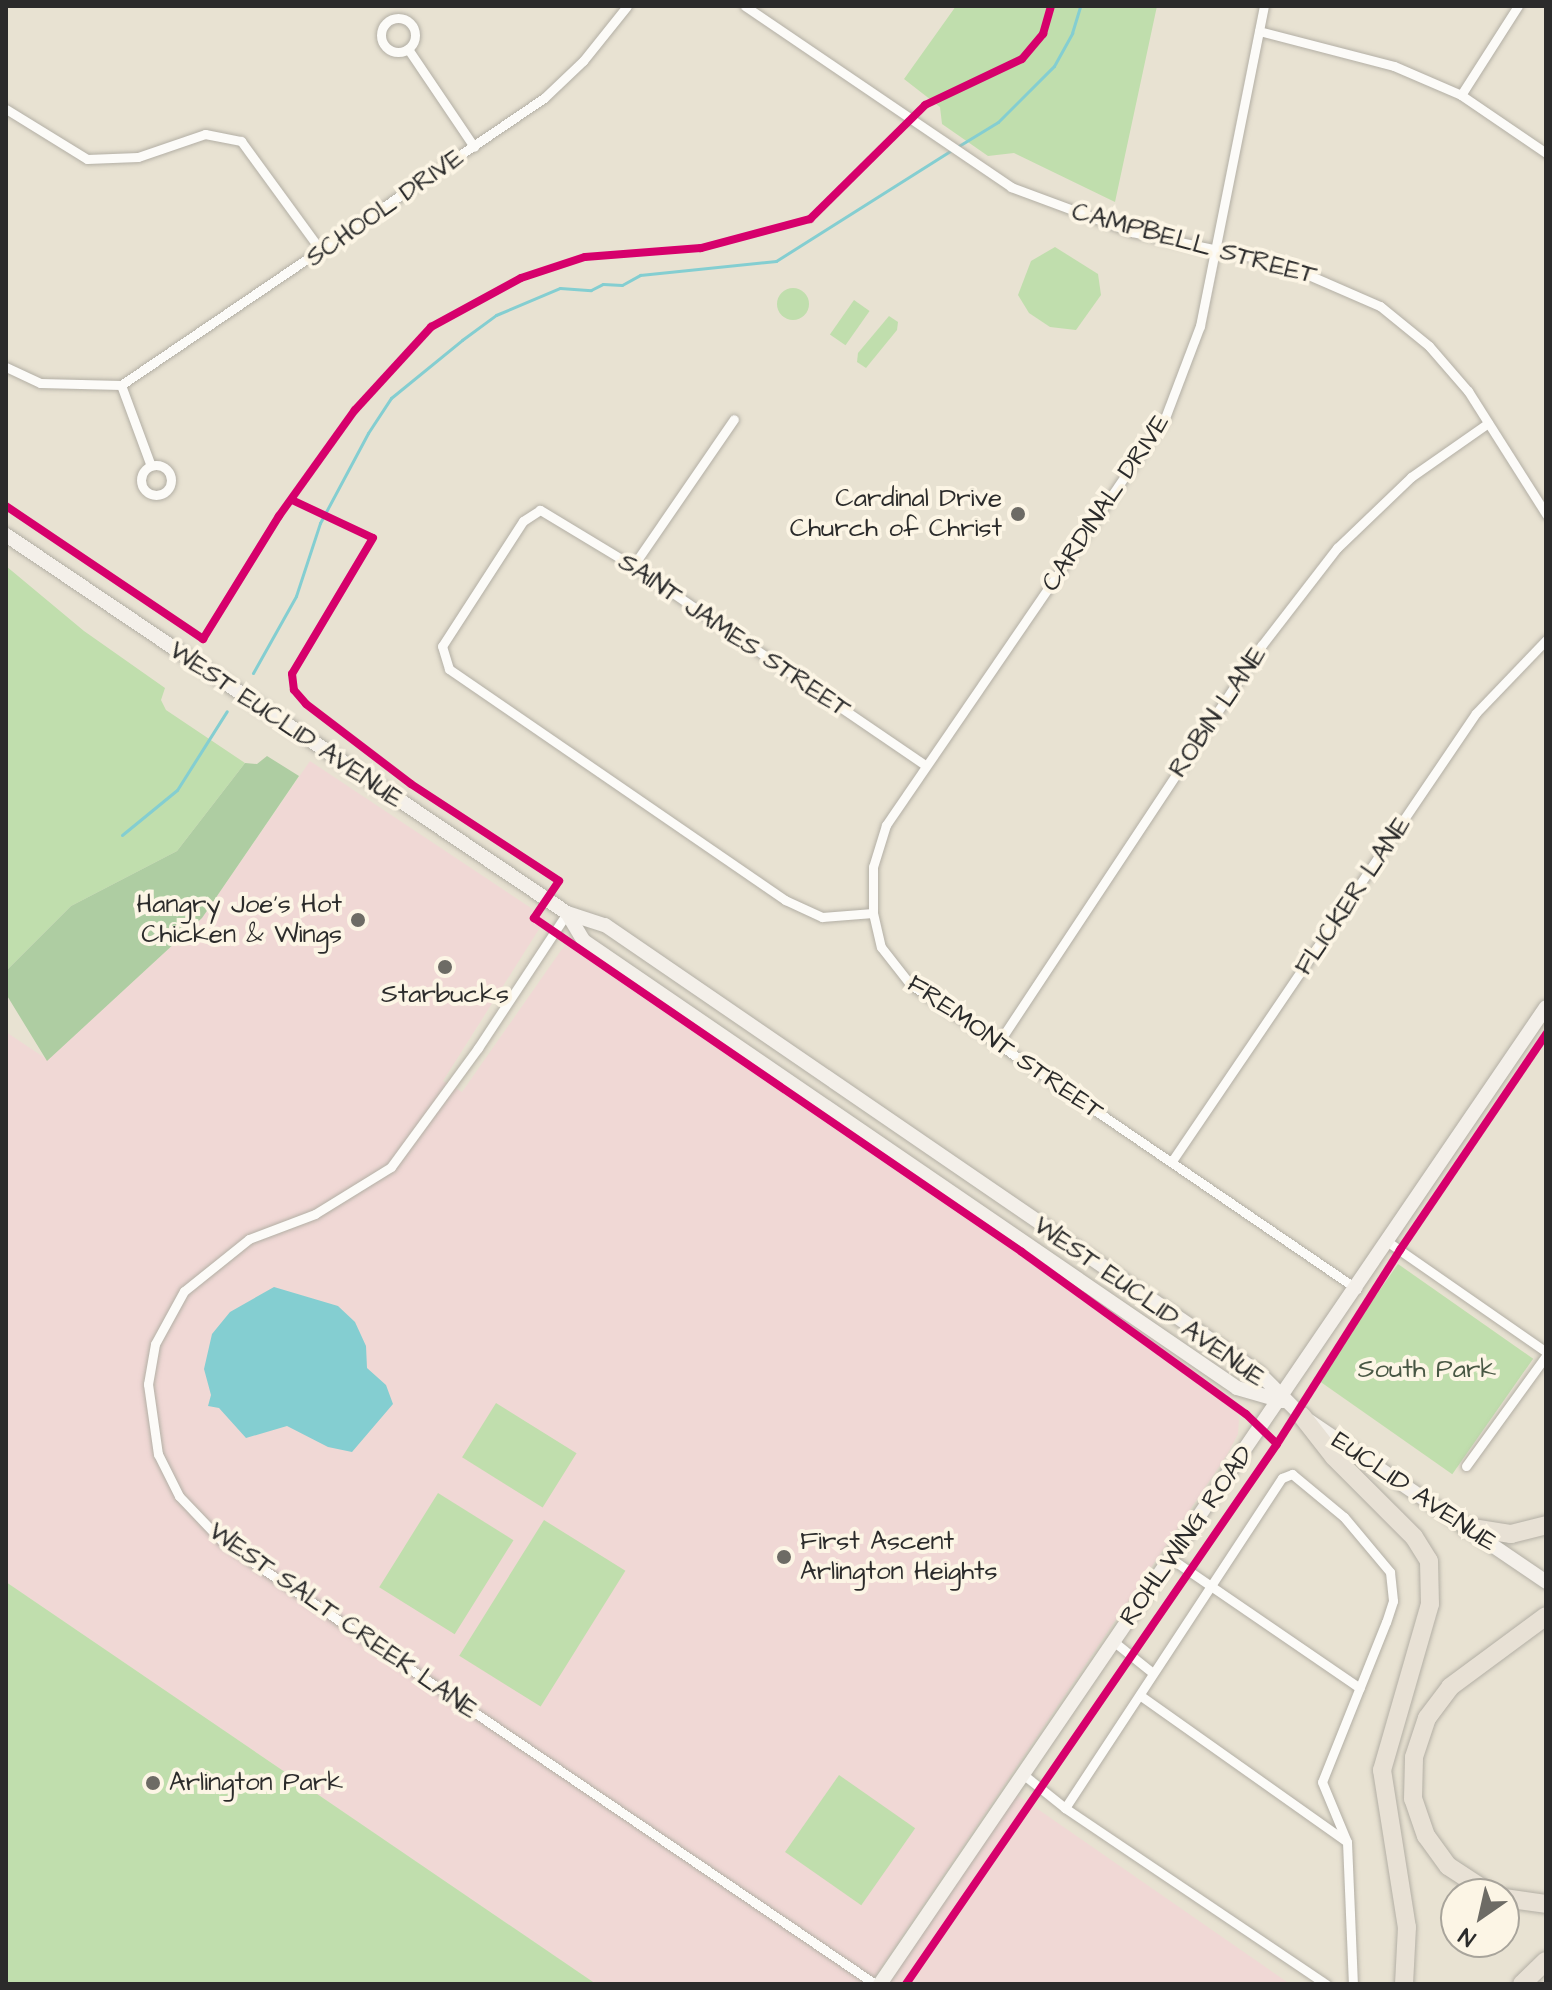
<!DOCTYPE html>
<style>
body{margin:0}
#map{position:relative;width:1552px;height:1990px;overflow:hidden;background:#e8e2d2;font-family:"Architects Daughter",sans-serif}
div>[style]{position:absolute}
[style*='--x']{left:calc(var(--x)*1px);top:calc(var(--y)*1px);width:calc(var(--w)*1px);rotate:calc(var(--a)*1deg)}
.built>*{inset:0;background:#f0d8d5}
.green>*{inset:0;background:#c0dead;transform-origin:0 0}
.round{border-radius:50%}
.forest>*{inset:0;background:#aecda2}
.water>*{inset:0;background:#84ced1}
.stream>*{height:3px;margin:-1.5px;padding:0 1.5px;transform-origin:1.5px;border-radius:1.5px;background:#84ced1}
.roads{filter:drop-shadow(0 0 2px #b3afa5) drop-shadow(0 0 2px #b3afa5)}
.street>*{height:9px;margin:-4.5px;padding:0 4.5px;transform-origin:4.5px;border-radius:4.5px;background:#fcfbf8}
.street>.ring{margin:-4.5px;padding:0;box-sizing:content-box;background:none;border:9px solid #fcfbf8;border-radius:50%}
.secondary>*{height:14px;margin:-7px;padding:0 7px;transform-origin:7px;border-radius:7px;background:#f4f0ea}
.highway>*{height:18px;margin:-9px;padding:0 9px;transform-origin:9px;border-radius:9px;background:#e8e1d5}
.cycleway>*{height:8px;margin:-4px;padding:0 4px;transform-origin:4px;border-radius:4px;background:#d6006c}
.dots>*{width:22px;height:22px;translate:-50% -50%;box-sizing:border-box;border:4px solid #fcf5e5;border-radius:50%}
span{translate:-50% -50%;white-space:nowrap;text-align:center;line-height:1.15;-webkit-text-stroke:8px #fcf5e5;paint-order:stroke}
.street-label{font-size:26px;color:#2b2b2b}
.poi-label{font-size:26px;color:#2b2b2b}
.right{translate:-100% -50%;text-align:right}
.left{translate:0 -50%;text-align:left}
.park-label{font-size:26px;color:#485744}
.frame{position:absolute;inset:0;border:8px solid #2b2b2b;pointer-events:none}
.north{position:absolute;left:1440px;top:1878px;width:80px;height:80px;box-sizing:border-box;background:#fcf5e5;border:2px solid #a8a49b;border-radius:50%;rotate:214deg;font-size:22px;font-weight:700;line-height:32px;text-align:center;color:#2b2b2b}
.north::after{content:'';display:block;margin:auto;width:28px;height:36px;background:#6d6b65;clip-path:polygon(50% 0,100% 100%,50% 72%,0 100%)}
</style>
<div id="map">
<div class="built">
<div style="clip-path:polygon(310px 761px,546px 918px,443px 1081px,462px 1092px,569px 939px,1078px 1281px,1231px 1399px,1239px 1418px,1238px 1434px,1227px 1455px,870px 1984px,596px 1984px,6px 1582px,6px 1032px,48px 1060px,202px 918px)"></div>
<div style="clip-path:polygon(1013px 1792px,1290px 1984px,880px 1984px)"></div>
</div>
<div class="green">
<div style="clip-path:polygon(956px 6px,1157px 6px,1115px 202px,1014px 153px,988px 156px,942px 124px,940px 107px,904px 79px)"></div>
<div style="clip-path:polygon(1055px 247px,1098px 274px,1101px 295px,1076px 330px,1050px 327px,1029px 313px,1018px 295px,1031px 261px)"></div>
<div class="round" style="left:777px;top:288px;width:32px;height:32px"></div>
<div style="left:854px;top:300px;width:19px;height:42px;rotate:35deg"></div>
<div style="clip-path:polygon(889px 316px,898px 322px,897px 330px,866px 368px,857px 362px,858px 353px)"></div>
<div style="clip-path:polygon(6px 566px,84px 631px,165px 688px,161px 700px,166px 710px,245px 763px,177px 851px,71px 906px,6px 971px)"></div>
<div style="left:1398px;top:1264px;width:165px;height:141px;rotate:35deg"></div>
<div style="left:496px;top:1403px;width:95px;height:64px;rotate:32deg"></div>
<div style="left:438px;top:1493px;width:89px;height:111px;rotate:32deg"></div>
<div style="left:544px;top:1520px;width:96px;height:160px;rotate:32deg"></div>
<div style="clip-path:polygon(6px 1582px,596px 1984px,6px 1984px)"></div>
<div style="left:839px;top:1775px;width:93px;height:94px;rotate:35deg"></div>
</div>
<div class="forest">
<div style="clip-path:polygon(267px 756px,299px 776px,202px 918px,47px 1061px,6px 994px,6px 971px,71px 906px,177px 851px,245px 763px,257px 764px)"></div>
</div>
<div class="water">
<div style="clip-path:polygon(274px 1287px,338px 1306px,355px 1322px,366px 1346px,367px 1368px,386px 1385px,393px 1404px,352px 1452px,328px 1447px,287px 1426px,246px 1438px,219px 1408px,208px 1406px,211px 1395px,204px 1369px,212px 1334px,230px 1312px)"></div>
</div>
<div class="stream">
<div style="--x:957;--y:147;--w:48;--a:-31.4"></div>
<div style="--x:998;--y:122;--w:79;--a:-45"></div>
<div style="--x:1054;--y:66;--w:38;--a:-61"></div>
<div style="--x:1072;--y:33;--w:28;--a:-73"></div>
<div style="--x:253;--y:673;--w:88;--a:-60.8"></div>
<div style="--x:296;--y:596;--w:77;--a:-71.8"></div>
<div style="--x:320;--y:523;--w:102;--a:-61.9"></div>
<div style="--x:368;--y:433;--w:42;--a:-56.7"></div>
<div style="--x:391;--y:398;--w:92;--a:-39.2"></div>
<div style="--x:462;--y:340;--w:42;--a:-36.3"></div>
<div style="--x:496;--y:315;--w:69;--a:-22.9"></div>
<div style="--x:560;--y:288;--w:31;--a:4"></div>
<div style="--x:591;--y:290;--w:13;--a:-27"></div>
<div style="--x:603;--y:284;--w:19;--a:3"></div>
<div style="--x:622;--y:285;--w:21;--a:-29"></div>
<div style="--x:640;--y:275;--w:137;--a:-5.9"></div>
<div style="--x:776;--y:261;--w:206;--a:-32.3"></div>
<div style="--x:122;--y:835;--w:71;--a:-39.3"></div>
<div style="--x:177;--y:790;--w:93;--a:-57.7"></div>
</div>
<div class="roads">
<div class="street">
<div style="--x:745;--y:6;--w:322;--a:34.2"></div>
<div style="--x:1011;--y:187;--w:129;--a:20.4"></div>
<div style="--x:1132;--y:232;--w:152;--a:11.8"></div>
<div style="--x:1281;--y:263;--w:108;--a:23.5"></div>
<div style="--x:1380;--y:306;--w:63;--a:39.2"></div>
<div style="--x:1429;--y:346;--w:60;--a:49.1"></div>
<div style="--x:1468;--y:391;--w:146;--a:57.6"></div>
<div class="ring" style="left:381px;top:18px;width:25px;height:25px"></div>
<div style="--x:1259;--y:31;--w:139;--a:14.5"></div>
<div style="--x:1394;--y:66;--w:73;--a:23.4"></div>
<div style="--x:1461;--y:95;--w:103;--a:34.3"></div>
<div style="--x:408;--y:49;--w:118;--a:56"></div>
<div style="--x:1461;--y:95;--w:106;--a:-57.4"></div>
<div style="--x:6;--y:109;--w:95;--a:31.7"></div>
<div style="--x:87;--y:159;--w:51;--a:-2.2"></div>
<div style="--x:138;--y:157;--w:71;--a:-18.9"></div>
<div style="--x:205;--y:134;--w:37;--a:11"></div>
<div style="--x:241;--y:141;--w:137;--a:53.9"></div>
<div style="--x:6;--y:367;--w:38;--a:25"></div>
<div style="--x:40;--y:383;--w:81;--a:1.4"></div>
<div style="--x:121;--y:385;--w:511;--a:-34.16"></div>
<div style="--x:544;--y:98;--w:54;--a:-43.5"></div>
<div style="--x:583;--y:61;--w:70;--a:-51.3"></div>
<div style="--x:121;--y:385;--w:86;--a:69.7"></div>
<div class="ring" style="left:141px;top:465px;width:21px;height:21px"></div>
<div style="--x:633;--y:566;--w:178;--a:-55.5"></div>
<div style="--x:925;--y:765;--w:353;--a:-145.7"></div>
<div style="--x:633;--y:566;--w:109;--a:-148.9"></div>
<div style="--x:540;--y:510;--w:20;--a:147"></div>
<div style="--x:523;--y:521;--w:149;--a:122.9"></div>
<div style="--x:442;--y:646;--w:24;--a:73"></div>
<div style="--x:449;--y:669;--w:408;--a:34.5"></div>
<div style="--x:785;--y:900;--w:41;--a:24.7"></div>
<div style="--x:822;--y:917;--w:51;--a:-4.5"></div>
<div style="--x:873;--y:913;--w:35;--a:77"></div>
<div style="--x:881;--y:947;--w:47;--a:51.9"></div>
<div style="--x:910;--y:984;--w:541;--a:34.31"></div>
<div style="--x:567;--y:913;--w:162;--a:123.4"></div>
<div style="--x:478;--y:1048;--w:147;--a:126.2"></div>
<div style="--x:391;--y:1167;--w:89;--a:148.3"></div>
<div style="--x:315;--y:1214;--w:71;--a:159.3"></div>
<div style="--x:249;--y:1239;--w:83;--a:141.3"></div>
<div style="--x:184;--y:1291;--w:60;--a:118.7"></div>
<div style="--x:155;--y:1344;--w:41;--a:99.9"></div>
<div style="--x:148;--y:1384;--w:71;--a:81.9"></div>
<div style="--x:158;--y:1454;--w:47;--a:63.4"></div>
<div style="--x:179;--y:1496;--w:64;--a:46.3"></div>
<div style="--x:223;--y:1542;--w:788;--a:34.13"></div>
<div style="--x:873;--y:913;--w:46;--a:-90"></div>
<div style="--x:873;--y:867;--w:44;--a:-72.8"></div>
<div style="--x:886;--y:825;--w:493;--a:-55.6"></div>
<div style="--x:1165;--y:418;--w:98;--a:-69.2"></div>
<div style="--x:1200;--y:326;--w:326;--a:-78.7"></div>
<div style="--x:997;--y:1045;--w:480;--a:-56.5"></div>
<div style="--x:1262;--y:645;--w:123;--a:-52.3"></div>
<div style="--x:1337;--y:548;--w:103;--a:-43.8"></div>
<div style="--x:1411;--y:477;--w:94;--a:-35"></div>
<div style="--x:1172;--y:1161;--w:541;--a:-55.84"></div>
<div style="--x:1476;--y:713;--w:101;--a:-46.2"></div>
<div style="--x:1388;--y:1242;--w:193;--a:34.8"></div>
<div style="--x:1466;--y:1466;--w:136;--a:-54"></div>
<div style="--x:1170;--y:1558;--w:230;--a:34.4"></div>
<div style="--x:1113;--y:1641;--w:51;--a:38.7"></div>
<div style="--x:1141;--y:1696;--w:252;--a:35.3"></div>
<div style="--x:1347;--y:1842;--w:142;--a:87.6"></div>
<div style="--x:1024;--y:1775;--w:53;--a:38.8"></div>
<div style="--x:1065;--y:1808;--w:315;--a:34"></div>
<div style="--x:1065;--y:1808;--w:395;--a:-56.7"></div>
<div style="--x:1282;--y:1478;--w:11;--a:-22"></div>
<div style="--x:1292;--y:1474;--w:67;--a:39.6"></div>
<div style="--x:1344;--y:1517;--w:72;--a:50.1"></div>
<div style="--x:1390;--y:1572;--w:29;--a:84"></div>
<div style="--x:1393;--y:1601;--w:22;--a:108"></div>
<div style="--x:1386;--y:1622;--w:172;--a:111.8"></div>
<div style="--x:1322;--y:1782;--w:65;--a:67.4"></div>
</div>
<div class="secondary">
<div style="--x:6;--y:535;--w:676;--a:33.97"></div>
<div style="--x:567;--y:913;--w:40;--a:18"></div>
<div style="--x:605;--y:925;--w:793;--a:34.41"></div>
<div style="--x:1259;--y:1373;--w:61;--a:45"></div>
<div style="--x:1302;--y:1416;--w:295;--a:34.2"></div>
<div style="--x:567;--y:913;--w:33;--a:59"></div>
<div style="--x:584;--y:941;--w:791;--a:34.39"></div>
<div style="--x:1237;--y:1388;--w:47;--a:16.1"></div>
<div style="--x:880;--y:1984;--w:1182;--a:-55.72"></div>
</div>
<div class="highway">
<div style="--x:1302;--y:1416;--w:52;--a:52"></div>
<div style="--x:1334;--y:1457;--w:113;--a:45"></div>
<div style="--x:1414;--y:1537;--w:28;--a:58"></div>
<div style="--x:1429;--y:1561;--w:43;--a:88.7"></div>
<div style="--x:1430;--y:1604;--w:173;--a:106.1"></div>
<div style="--x:1382;--y:1770;--w:159;--a:81"></div>
<div style="--x:1407;--y:1927;--w:57;--a:93"></div>
<div style="--x:1466;--y:1527;--w:46;--a:8.8"></div>
<div style="--x:1511;--y:1534;--w:36;--a:-14"></div>
<div style="--x:1491;--y:1894;--w:51;--a:-146.9"></div>
<div style="--x:1448;--y:1866;--w:37;--a:-126"></div>
<div style="--x:1426;--y:1836;--w:39;--a:-109"></div>
<div style="--x:1413;--y:1799;--w:42;--a:-88.6"></div>
<div style="--x:1414;--y:1757;--w:41;--a:-71.6"></div>
<div style="--x:1427;--y:1718;--w:39;--a:-53"></div>
<div style="--x:1450;--y:1687;--w:119;--a:-36.5"></div>
<div style="--x:1504;--y:1898;--w:42;--a:8.1"></div>
<div style="--x:1522;--y:1984;--w:33;--a:-44"></div>
</div>
</div>
<div class="cycleway">
<div style="--x:292;--y:500;--w:89;--a:25.1"></div>
<div style="--x:373;--y:538;--w:158;--a:120.8"></div>
<div style="--x:292;--y:674;--w:16;--a:83"></div>
<div style="--x:294;--y:690;--w:18;--a:49"></div>
<div style="--x:306;--y:704;--w:132;--a:37.3"></div>
<div style="--x:411;--y:784;--w:177;--a:33.2"></div>
<div style="--x:559;--y:881;--w:45;--a:124"></div>
<div style="--x:534;--y:918;--w:591;--a:34.39"></div>
<div style="--x:1022;--y:1252;--w:276;--a:35.9"></div>
<div style="--x:1246;--y:1414;--w:43;--a:44.1"></div>
<div style="--x:6;--y:506;--w:238;--a:34"></div>
<div style="--x:203;--y:639;--w:145;--a:-58.3"></div>
<div style="--x:279;--y:516;--w:130;--a:-54.4"></div>
<div style="--x:355;--y:410;--w:113;--a:-47.5"></div>
<div style="--x:431;--y:327;--w:102;--a:-28.6"></div>
<div style="--x:521;--y:278;--w:67;--a:-18.2"></div>
<div style="--x:585;--y:257;--w:116;--a:-4.4"></div>
<div style="--x:701;--y:248;--w:113;--a:-14.9"></div>
<div style="--x:810;--y:219;--w:162;--a:-44.7"></div>
<div style="--x:925;--y:105;--w:107;--a:-25.4"></div>
<div style="--x:1022;--y:59;--w:33;--a:-50"></div>
<div style="--x:1043;--y:34;--w:29;--a:-74"></div>
<div style="--x:906;--y:1984;--w:655;--a:-55.51"></div>
<div style="--x:1277;--y:1444;--w:230;--a:-57.6"></div>
<div style="--x:1400;--y:1250;--w:261;--a:-55.9"></div>
</div>
<div class="dots">
<div style="left:1018px;top:514px;background:#6d6b65"></div>
<div style="left:358px;top:920px;background:#6d6b65"></div>
<div style="left:445px;top:967px;background:#6d6b65"></div>
<div style="left:784px;top:1557px;background:#6d6b65"></div>
<div style="left:153px;top:1783px;background:#6d6b65"></div>
</div>
<div class="street-label">
<span style="left:385px;top:208px;rotate:-35deg">SCHOOL DRIVE</span>
<span style="left:1194px;top:244px;rotate:15deg">CAMPBELL STREET</span>
<span style="left:1106px;top:503px;rotate:-56deg">CARDINAL DRIVE</span>
<span style="left:734px;top:636px;rotate:34deg">SAINT JAMES STREET</span>
<span style="left:1218px;top:712px;rotate:-56deg">ROBIN LANE</span>
<span style="left:286px;top:725px;rotate:34deg">WEST EUCLID AVENUE</span>
<span style="left:1353px;top:896px;rotate:-56deg">FLICKER LANE</span>
<span style="left:1005px;top:1048px;rotate:35deg">FREMONT STREET</span>
<span style="left:1149px;top:1302px;rotate:35deg">WEST EUCLID AVENUE</span>
<span style="left:1414px;top:1492px;rotate:34deg">EUCLID AVENUE</span>
<span style="left:1187px;top:1536px;rotate:-55deg">ROHLWING ROAD</span>
<span style="left:343px;top:1621px;rotate:35deg">WEST SALT CREEK LANE</span>
</div>
<div class="poi-label">
<span class="right" style="left:1002px;top:514px">Cardinal Drive<br>Church of Christ</span>
<span class="right" style="left:342px;top:920px">Hangry Joe's Hot<br>Chicken &amp; Wings</span>
<span style="left:445px;top:995px">Starbucks</span>
<span class="left" style="left:800px;top:1557px">First Ascent<br>Arlington Heights</span>
<span class="left" style="left:169px;top:1783px">Arlington Park</span>
</div>
<div class="park-label">
<span style="left:1427px;top:1370px">South Park</span>
</div>
<div class="frame"></div>
<div class="north">N</div>
</div>
